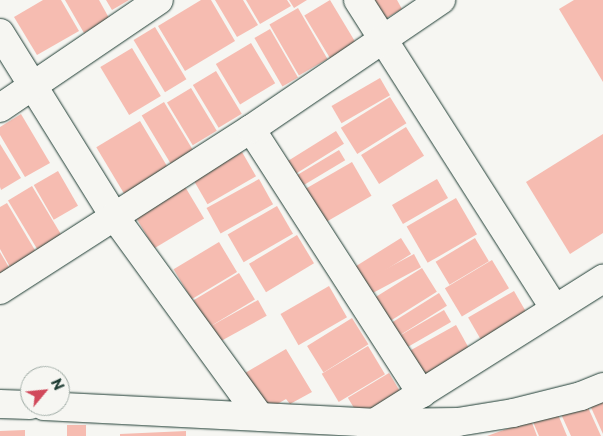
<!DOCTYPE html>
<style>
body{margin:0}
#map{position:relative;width:603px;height:436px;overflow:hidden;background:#f6f6f2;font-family:"Playpen Sans",sans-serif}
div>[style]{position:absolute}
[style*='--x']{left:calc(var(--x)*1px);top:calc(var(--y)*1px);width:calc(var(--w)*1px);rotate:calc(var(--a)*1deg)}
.building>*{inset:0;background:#f6bcb1;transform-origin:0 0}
.roads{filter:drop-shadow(0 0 1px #1f3d34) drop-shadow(0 0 1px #1f3d34)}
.minor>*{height:28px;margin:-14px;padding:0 14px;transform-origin:14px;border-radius:14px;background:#f6f6f2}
span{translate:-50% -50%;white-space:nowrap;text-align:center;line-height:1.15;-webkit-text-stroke:4.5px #f6f6f2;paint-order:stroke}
.north{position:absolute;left:20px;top:366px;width:50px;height:50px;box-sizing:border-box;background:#f6f6f2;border:1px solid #a0aca6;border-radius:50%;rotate:62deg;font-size:14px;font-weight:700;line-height:20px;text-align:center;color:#1f3d34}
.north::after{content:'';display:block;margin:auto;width:18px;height:22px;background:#d1495b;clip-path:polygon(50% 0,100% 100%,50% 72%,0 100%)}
</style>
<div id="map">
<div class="building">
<div style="clip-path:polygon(43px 0,61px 0,79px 31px,37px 55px,14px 17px)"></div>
<div style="clip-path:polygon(65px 0,99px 0,109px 18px,84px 33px)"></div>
<div style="clip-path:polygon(106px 0,129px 0,112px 10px)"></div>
<div style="clip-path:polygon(201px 0,211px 0,235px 41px,185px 71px,158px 26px)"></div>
<div style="clip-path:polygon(215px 0,243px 0,258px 25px,237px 37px)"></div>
<div style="clip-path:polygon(246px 0,287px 0,291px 6px,260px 24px)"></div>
<div style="clip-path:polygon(289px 0,307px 0,294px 8px)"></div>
<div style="left:330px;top:0;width:50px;height:30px;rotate:59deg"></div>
<div style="clip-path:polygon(360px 0,397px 0,402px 9px,375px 25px)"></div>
<div style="clip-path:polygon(574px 0,603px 0,603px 82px,559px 9px)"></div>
<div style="left:298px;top:8px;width:59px;height:33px;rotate:60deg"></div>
<div style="left:155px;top:27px;width:61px;height:25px;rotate:59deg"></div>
<div style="left:270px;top:29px;width:56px;height:18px;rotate:60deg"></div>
<div style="left:251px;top:43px;width:47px;height:41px;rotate:59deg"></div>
<div style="left:132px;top:48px;width:56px;height:37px;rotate:59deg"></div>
<div style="left:216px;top:71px;width:50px;height:27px;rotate:59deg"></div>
<div style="left:380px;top:78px;width:20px;height:56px;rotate:60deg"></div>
<div style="left:191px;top:88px;width:50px;height:28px;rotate:59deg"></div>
<div style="left:390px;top:97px;width:31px;height:58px;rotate:58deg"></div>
<div style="left:164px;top:102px;width:57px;height:26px;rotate:59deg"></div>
<div style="clip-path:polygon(21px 114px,50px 163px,25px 177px,0 135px,0 127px)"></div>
<div style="left:140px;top:121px;width:55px;height:51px;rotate:59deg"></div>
<div style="left:406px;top:127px;width:34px;height:53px;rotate:58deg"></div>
<div style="left:336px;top:131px;width:15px;height:62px;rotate:58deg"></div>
<div style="clip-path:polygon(603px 134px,603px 233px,570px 254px,526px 182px)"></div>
<div style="clip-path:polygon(0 144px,21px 178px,1px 190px,0 187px)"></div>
<div style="left:339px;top:150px;width:12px;height:55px;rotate:59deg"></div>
<div style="left:242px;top:152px;width:28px;height:56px;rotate:60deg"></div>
<div style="left:352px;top:162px;width:39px;height:56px;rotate:60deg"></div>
<div style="left:58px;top:171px;width:40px;height:28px;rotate:60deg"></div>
<div style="left:259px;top:179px;width:29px;height:60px;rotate:61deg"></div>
<div style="left:437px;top:179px;width:22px;height:52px;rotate:60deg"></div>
<div style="left:184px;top:185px;width:39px;height:58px;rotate:59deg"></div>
<div style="left:32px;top:186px;width:58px;height:28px;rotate:59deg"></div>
<div style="left:456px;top:198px;width:42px;height:57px;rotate:60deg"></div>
<div style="clip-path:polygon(7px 203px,36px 252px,10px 267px,0 249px,0 207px)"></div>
<div style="left:277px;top:206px;width:32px;height:57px;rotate:60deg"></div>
<div style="left:297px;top:235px;width:33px;height:56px;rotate:59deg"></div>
<div style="left:401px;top:238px;width:19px;height:58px;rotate:58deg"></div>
<div style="left:475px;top:238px;width:27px;height:46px;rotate:59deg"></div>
<div style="left:219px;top:242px;width:35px;height:53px;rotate:59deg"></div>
<div style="clip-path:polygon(0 252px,10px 269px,0 275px)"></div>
<div style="left:414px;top:254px;width:15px;height:60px;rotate:62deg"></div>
<div style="left:492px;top:260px;width:33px;height:55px;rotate:59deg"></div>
<div style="left:422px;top:268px;width:28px;height:55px;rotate:58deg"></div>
<div style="left:239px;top:273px;width:31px;height:53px;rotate:59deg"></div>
<div style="left:329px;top:286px;width:36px;height:56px;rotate:60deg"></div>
<div style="left:514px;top:291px;width:34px;height:53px;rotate:60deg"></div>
<div style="left:439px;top:293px;width:15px;height:56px;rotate:58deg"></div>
<div style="left:258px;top:300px;width:18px;height:58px;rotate:61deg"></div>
<div style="left:444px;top:310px;width:14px;height:51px;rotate:60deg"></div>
<div style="left:352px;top:318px;width:31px;height:53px;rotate:58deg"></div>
<div style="left:456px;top:325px;width:37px;height:57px;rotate:61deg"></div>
<div style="left:368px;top:346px;width:33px;height:54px;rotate:59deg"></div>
<div style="clip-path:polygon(286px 349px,312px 392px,290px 404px,286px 399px,262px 413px,240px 376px)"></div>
<div style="left:389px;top:373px;width:23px;height:48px;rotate:59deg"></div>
<div style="clip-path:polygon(603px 397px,603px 434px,589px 403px)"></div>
<div style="clip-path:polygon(586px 403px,601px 436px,571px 436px,561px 414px)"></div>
<div style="clip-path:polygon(557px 412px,567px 436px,539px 436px,533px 422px)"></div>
<div style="clip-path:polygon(531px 420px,537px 436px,487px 436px)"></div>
<div style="left:67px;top:425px;width:19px;height:11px"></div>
<div style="clip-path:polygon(25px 430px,25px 436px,0 436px,0 431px)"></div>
<div style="clip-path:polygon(186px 431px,186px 436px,120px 436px,120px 434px)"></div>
</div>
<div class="roads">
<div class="minor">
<div style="--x:358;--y:0;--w:366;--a:57.5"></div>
<div style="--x:0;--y:33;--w:216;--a:58.1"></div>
<div style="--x:114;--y:216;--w:248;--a:54"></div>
<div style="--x:0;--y:108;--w:192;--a:-34.2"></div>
<div style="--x:251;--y:129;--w:315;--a:57.2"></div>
<div style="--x:0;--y:290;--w:298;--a:-32.7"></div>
<div style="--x:251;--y:129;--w:230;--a:-34.2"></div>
<div style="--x:0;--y:404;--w:30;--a:2"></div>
<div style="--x:44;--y:406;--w:330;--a:2.9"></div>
<div style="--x:374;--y:423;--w:271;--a:-32.2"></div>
<div style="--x:375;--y:423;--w:83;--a:-0.7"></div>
<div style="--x:458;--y:422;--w:56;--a:-9.3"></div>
<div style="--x:513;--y:413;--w:70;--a:-14"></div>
<div style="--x:581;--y:396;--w:24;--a:-22"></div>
</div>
</div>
<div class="north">N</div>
</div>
